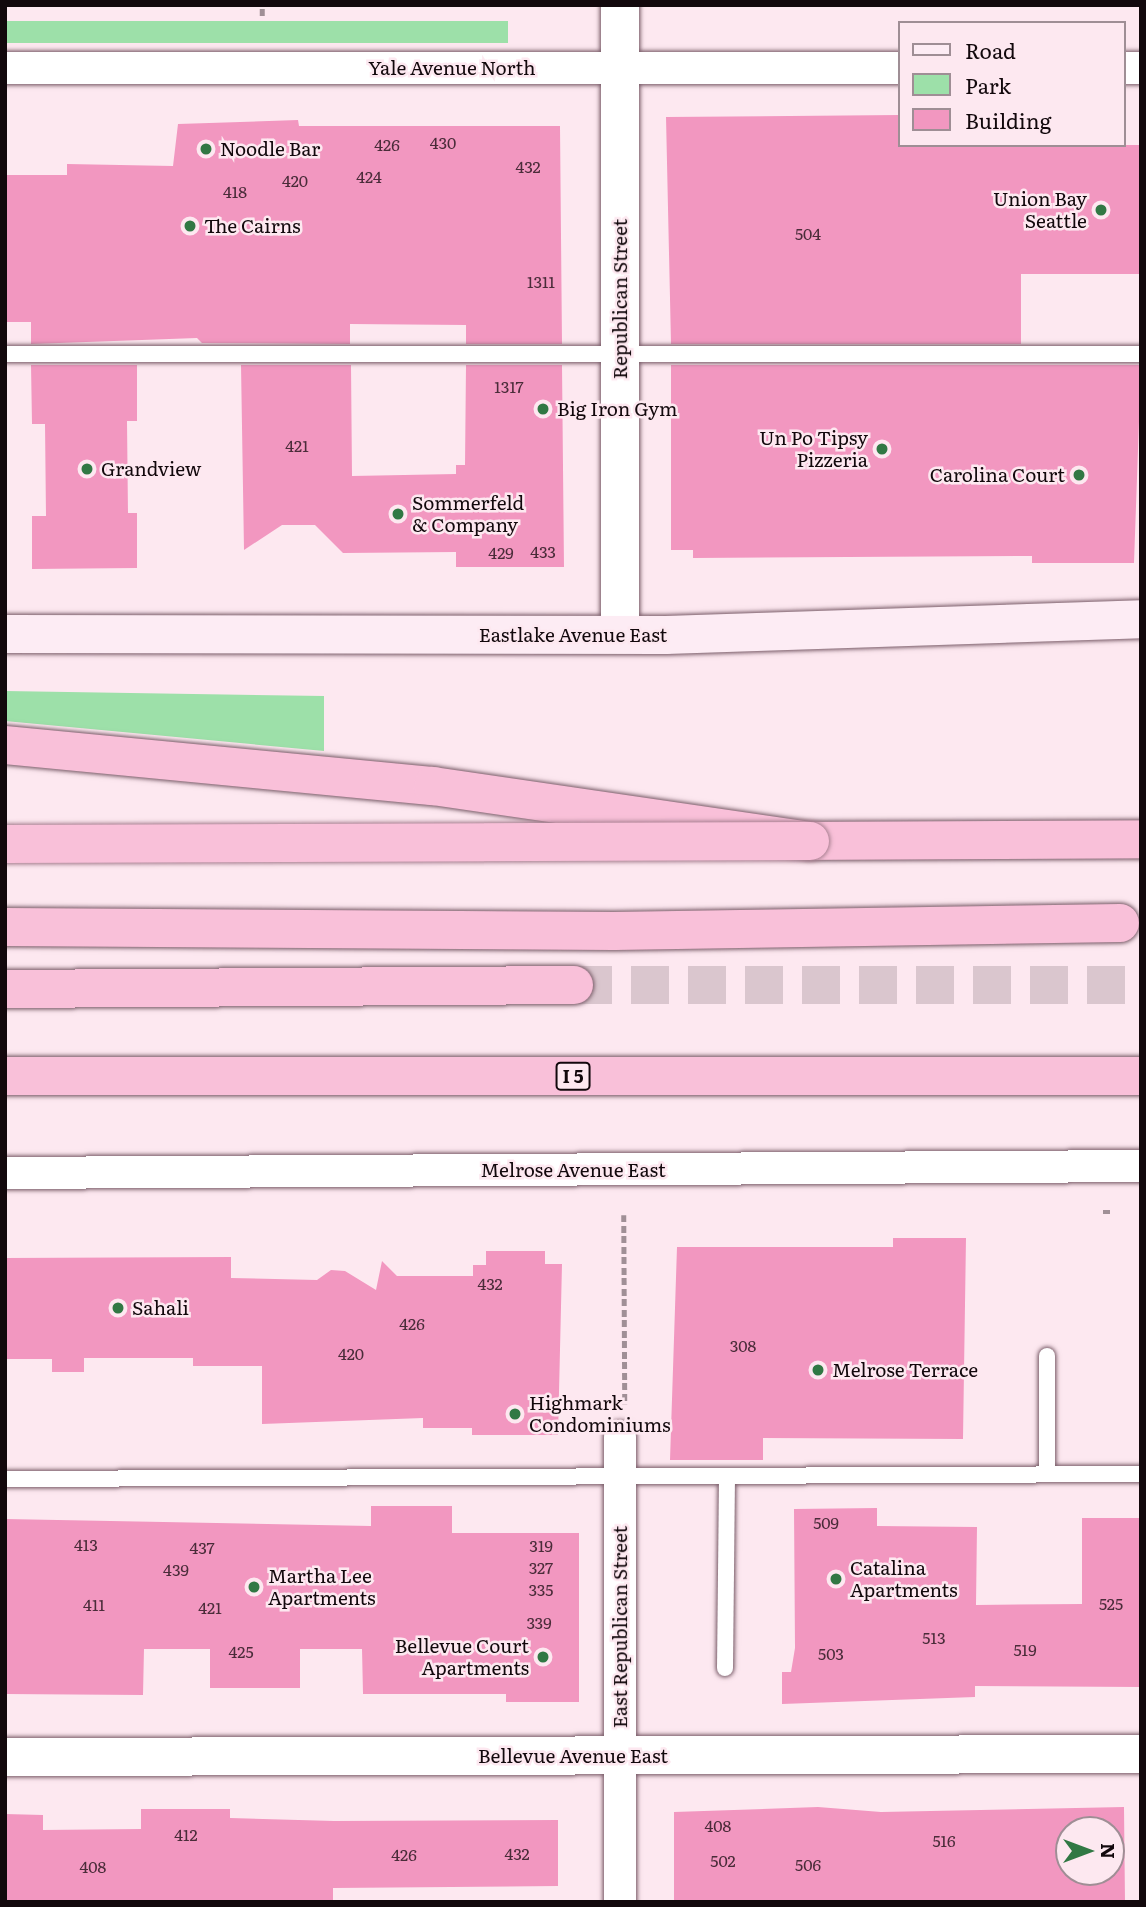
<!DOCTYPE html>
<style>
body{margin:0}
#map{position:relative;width:1146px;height:1907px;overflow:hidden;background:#fde8f0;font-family:Literata,serif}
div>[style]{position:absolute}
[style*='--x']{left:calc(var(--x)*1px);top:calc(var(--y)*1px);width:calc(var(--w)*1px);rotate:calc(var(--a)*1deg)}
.green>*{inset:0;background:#9de0a9;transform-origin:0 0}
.building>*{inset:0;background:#f297c0}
.motorway-tunnel>*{height:38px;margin-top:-19px;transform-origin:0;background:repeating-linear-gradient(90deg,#dac6ce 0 38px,transparent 0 57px)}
.path>*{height:4.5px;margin-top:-2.25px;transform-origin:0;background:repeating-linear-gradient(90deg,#a08f96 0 7px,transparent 0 10.5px)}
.roads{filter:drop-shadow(0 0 2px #7b5e6a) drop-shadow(0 0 2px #7b5e6a)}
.service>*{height:16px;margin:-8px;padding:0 8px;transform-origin:8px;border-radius:8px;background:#fff}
.minor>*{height:32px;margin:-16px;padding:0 16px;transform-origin:16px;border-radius:16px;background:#fff}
.tertiary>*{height:38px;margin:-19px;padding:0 19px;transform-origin:19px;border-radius:19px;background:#fff}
.secondary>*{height:38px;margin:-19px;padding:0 19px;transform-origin:19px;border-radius:19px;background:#fdecf4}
.motorway>*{height:38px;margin:-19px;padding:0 19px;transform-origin:19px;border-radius:19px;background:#f9c0d9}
.bridges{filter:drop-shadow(0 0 2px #a88091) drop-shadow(0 0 2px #a88091)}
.motorway-bridge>*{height:38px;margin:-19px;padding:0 19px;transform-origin:19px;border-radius:19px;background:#f9c0d9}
.dots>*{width:19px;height:19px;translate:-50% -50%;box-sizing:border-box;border:4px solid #fde8f0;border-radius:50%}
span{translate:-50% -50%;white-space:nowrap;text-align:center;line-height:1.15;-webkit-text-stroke:5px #fde8f0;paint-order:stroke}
.number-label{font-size:16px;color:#4a2c39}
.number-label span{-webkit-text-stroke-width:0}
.shield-label span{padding:2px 5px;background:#fde8f0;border:2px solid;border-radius:5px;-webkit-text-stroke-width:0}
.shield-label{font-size:18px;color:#12080c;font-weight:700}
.street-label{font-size:19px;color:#12080c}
.poi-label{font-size:19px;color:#12080c}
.left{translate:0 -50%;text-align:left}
.right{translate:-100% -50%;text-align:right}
.frame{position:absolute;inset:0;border:7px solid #12080c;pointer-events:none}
.legend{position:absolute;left:898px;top:21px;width:228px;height:126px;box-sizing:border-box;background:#fde8f0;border:2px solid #9f8e95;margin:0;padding:9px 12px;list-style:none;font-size:21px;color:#12080c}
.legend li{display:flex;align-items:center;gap:14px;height:35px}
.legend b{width:35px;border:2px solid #9f8e95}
.north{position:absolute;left:1055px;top:1816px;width:70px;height:70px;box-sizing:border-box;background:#fde8f0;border:2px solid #9f8e95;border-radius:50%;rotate:90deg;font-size:19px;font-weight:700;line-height:28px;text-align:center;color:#12080c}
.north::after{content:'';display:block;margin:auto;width:24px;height:32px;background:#317844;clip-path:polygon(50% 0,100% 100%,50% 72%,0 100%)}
</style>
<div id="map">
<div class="green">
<div style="left:508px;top:21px;width:22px;height:503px;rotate:90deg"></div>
<div style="clip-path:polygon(5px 691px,324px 696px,324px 751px,5px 721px)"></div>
</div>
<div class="building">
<div style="clip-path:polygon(899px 115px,899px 145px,1141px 145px,1141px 274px,1021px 274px,1021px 344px,671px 344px,666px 117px)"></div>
<div style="clip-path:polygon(298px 120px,299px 126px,560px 126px,562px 344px,466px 344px,466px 325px,350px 324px,350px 344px,202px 343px,197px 338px,31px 344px,31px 322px,5px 322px,5px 175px,67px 175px,67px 164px,173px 166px,178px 124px)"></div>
<div style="clip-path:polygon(31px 365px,137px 365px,137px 421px,127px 421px,128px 513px,137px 513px,137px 568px,32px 569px,32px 516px,46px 516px,45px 424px,32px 424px)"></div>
<div style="clip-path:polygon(241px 365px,351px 365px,352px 476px,456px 474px,456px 465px,465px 465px,466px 365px,562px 365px,564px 567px,456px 567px,456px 552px,343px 553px,315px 525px,282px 525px,244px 550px)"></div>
<div style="clip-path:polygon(671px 365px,1141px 365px,1134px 563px,1032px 563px,1032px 556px,693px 558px,693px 550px,671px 550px)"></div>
<div style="clip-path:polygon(893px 1238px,966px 1238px,963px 1439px,763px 1438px,763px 1460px,670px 1460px,677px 1247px,893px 1247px)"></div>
<div style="clip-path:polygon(486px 1251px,545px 1251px,545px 1264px,562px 1264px,558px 1435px,472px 1435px,472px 1428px,423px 1428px,423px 1418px,262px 1424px,262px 1366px,193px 1366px,193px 1358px,84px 1358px,84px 1372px,52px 1372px,52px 1359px,5px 1359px,5px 1258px,231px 1257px,231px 1278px,317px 1280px,331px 1270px,345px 1271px,376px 1290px,382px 1261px,397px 1276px,473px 1276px,473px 1265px,486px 1265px)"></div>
<div style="clip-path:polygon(371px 1506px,452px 1506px,452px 1533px,579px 1533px,579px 1702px,506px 1702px,506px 1694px,363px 1694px,362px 1649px,300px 1649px,300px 1688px,210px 1688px,210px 1649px,144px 1649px,143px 1695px,5px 1694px,5px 1519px,371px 1526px)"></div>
<div style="clip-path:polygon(877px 1508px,877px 1526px,977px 1527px,976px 1605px,1082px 1604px,1082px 1518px,1141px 1518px,1141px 1687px,975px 1686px,975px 1697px,782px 1704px,782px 1672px,791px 1672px,795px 1648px,794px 1509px)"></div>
<div style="clip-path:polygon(evenodd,818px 1807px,881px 1812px,1124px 1807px,1125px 1902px,674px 1902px,674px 1812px,818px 1807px,1069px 1830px,1111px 1830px,1111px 1872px,1069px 1872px,1069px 1830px)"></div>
<div style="clip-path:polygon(141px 1809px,230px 1809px,230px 1818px,334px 1821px,558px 1820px,558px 1886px,333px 1888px,333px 1902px,5px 1902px,5px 1814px,43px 1815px,43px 1830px,141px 1829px)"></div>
</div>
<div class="motorway-tunnel">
<div style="--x:574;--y:985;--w:567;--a:0"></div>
</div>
<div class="path">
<div style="--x:262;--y:16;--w:11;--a:-90"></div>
<div style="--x:1103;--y:1212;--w:7;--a:0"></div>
<div style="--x:624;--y:1215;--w:189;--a:89.7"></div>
</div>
<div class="roads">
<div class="service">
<div style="--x:5;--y:354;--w:1136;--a:0"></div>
<div style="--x:1047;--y:1356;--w:118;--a:90"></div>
<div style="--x:5;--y:1479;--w:1136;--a:-0.25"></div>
<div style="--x:725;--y:1668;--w:191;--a:-89.4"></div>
</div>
<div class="minor">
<div style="--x:5;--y:68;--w:894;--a:0"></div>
<div style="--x:1123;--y:68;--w:18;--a:0"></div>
<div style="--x:5;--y:1173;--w:1136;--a:-0.35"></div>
<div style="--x:620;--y:1437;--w:465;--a:90"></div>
</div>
<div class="tertiary">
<div style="--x:620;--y:5;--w:629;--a:90"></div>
<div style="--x:5;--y:1757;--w:1136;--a:-0.15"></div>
</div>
<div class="secondary">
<div style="--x:5;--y:634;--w:661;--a:0.09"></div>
<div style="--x:666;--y:635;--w:475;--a:-1.9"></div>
</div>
<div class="motorway">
<div style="--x:5;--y:745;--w:430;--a:5.5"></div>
<div style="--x:433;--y:786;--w:381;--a:8.3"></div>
<div style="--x:810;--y:841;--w:331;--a:-0.3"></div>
<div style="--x:5;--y:927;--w:609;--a:0.38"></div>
<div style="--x:614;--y:931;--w:506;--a:-0.91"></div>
<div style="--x:5;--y:989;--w:569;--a:-0.4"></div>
<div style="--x:5;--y:1076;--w:1136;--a:0"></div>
</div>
</div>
<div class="bridges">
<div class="motorway-bridge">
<div style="--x:5;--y:844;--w:805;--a:-0.21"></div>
</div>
</div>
<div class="dots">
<div style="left:206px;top:149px;background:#317844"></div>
<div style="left:1101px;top:210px;background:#317844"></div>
<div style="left:190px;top:226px;background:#317844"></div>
<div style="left:543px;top:409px;background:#317844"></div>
<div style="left:882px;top:449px;background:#317844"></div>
<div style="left:87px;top:469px;background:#317844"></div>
<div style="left:1079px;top:475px;background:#317844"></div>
<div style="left:398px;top:514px;background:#317844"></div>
<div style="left:118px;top:1308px;background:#317844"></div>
<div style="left:818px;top:1370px;background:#317844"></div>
<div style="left:515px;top:1414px;background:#317844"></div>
<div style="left:836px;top:1579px;background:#317844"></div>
<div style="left:254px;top:1587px;background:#317844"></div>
<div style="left:543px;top:1657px;background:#317844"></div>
</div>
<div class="number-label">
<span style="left:443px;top:142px">430</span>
<span style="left:387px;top:144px">426</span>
<span style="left:528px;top:166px">432</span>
<span style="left:369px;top:176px">424</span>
<span style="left:295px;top:180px">420</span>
<span style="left:235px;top:191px">418</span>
<span style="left:808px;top:233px">504</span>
<span style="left:541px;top:281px">1311</span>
<span style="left:509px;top:386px">1317</span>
<span style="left:297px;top:445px">421</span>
<span style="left:543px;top:551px">433</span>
<span style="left:501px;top:552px">429</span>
<span style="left:490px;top:1283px">432</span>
<span style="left:412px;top:1323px">426</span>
<span style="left:743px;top:1345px">308</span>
<span style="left:351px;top:1353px">420</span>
<span style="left:826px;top:1522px">509</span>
<span style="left:86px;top:1544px">413</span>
<span style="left:541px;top:1545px">319</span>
<span style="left:202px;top:1547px">437</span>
<span style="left:541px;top:1567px">327</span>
<span style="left:176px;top:1569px">439</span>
<span style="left:541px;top:1589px">335</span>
<span style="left:1111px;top:1603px">525</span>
<span style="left:94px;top:1604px">411</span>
<span style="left:210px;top:1607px">421</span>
<span style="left:539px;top:1622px">339</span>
<span style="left:934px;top:1637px">513</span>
<span style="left:1025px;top:1649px">519</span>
<span style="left:241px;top:1651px">425</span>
<span style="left:831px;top:1653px">503</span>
<span style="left:718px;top:1825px">408</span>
<span style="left:186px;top:1834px">412</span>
<span style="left:944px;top:1840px">516</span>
<span style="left:517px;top:1853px">432</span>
<span style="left:404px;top:1854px">426</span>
<span style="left:723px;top:1860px">502</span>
<span style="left:808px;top:1864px">506</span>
<span style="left:93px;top:1866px">408</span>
</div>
<div class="shield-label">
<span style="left:573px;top:1076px">I 5</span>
</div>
<div class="street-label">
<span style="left:452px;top:68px">Yale Avenue North</span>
<span style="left:620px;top:299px;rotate:-90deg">Republican Street</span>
<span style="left:573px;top:635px">Eastlake Avenue East</span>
<span style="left:573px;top:1170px">Melrose Avenue East</span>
<span style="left:620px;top:1627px;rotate:-90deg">East Republican Street</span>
<span style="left:573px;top:1756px">Bellevue Avenue East</span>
</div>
<div class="poi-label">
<span class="left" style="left:220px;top:149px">Noodle Bar</span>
<span class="right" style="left:1087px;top:210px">Union Bay<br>Seattle</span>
<span class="left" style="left:204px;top:226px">The Cairns</span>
<span class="left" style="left:557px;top:409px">Big Iron Gym</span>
<span class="right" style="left:868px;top:449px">Un Po Tipsy<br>Pizzeria</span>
<span class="left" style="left:101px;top:469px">Grandview</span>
<span class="right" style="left:1065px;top:475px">Carolina Court</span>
<span class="left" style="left:412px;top:514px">Sommerfeld<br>&amp; Company</span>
<span class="left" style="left:132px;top:1308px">Sahali</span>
<span class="left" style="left:832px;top:1370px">Melrose Terrace</span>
<span class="left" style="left:529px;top:1414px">Highmark<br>Condominiums</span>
<span class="left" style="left:850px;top:1579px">Catalina<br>Apartments</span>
<span class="left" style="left:268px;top:1587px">Martha Lee<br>Apartments</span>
<span class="right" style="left:529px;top:1657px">Bellevue Court<br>Apartments</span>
</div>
<div class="frame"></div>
<ul class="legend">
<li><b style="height:9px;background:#fdecf4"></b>Road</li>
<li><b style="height:19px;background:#9de0a9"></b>Park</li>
<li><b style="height:19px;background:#f297c0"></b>Building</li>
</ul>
<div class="north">N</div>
</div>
